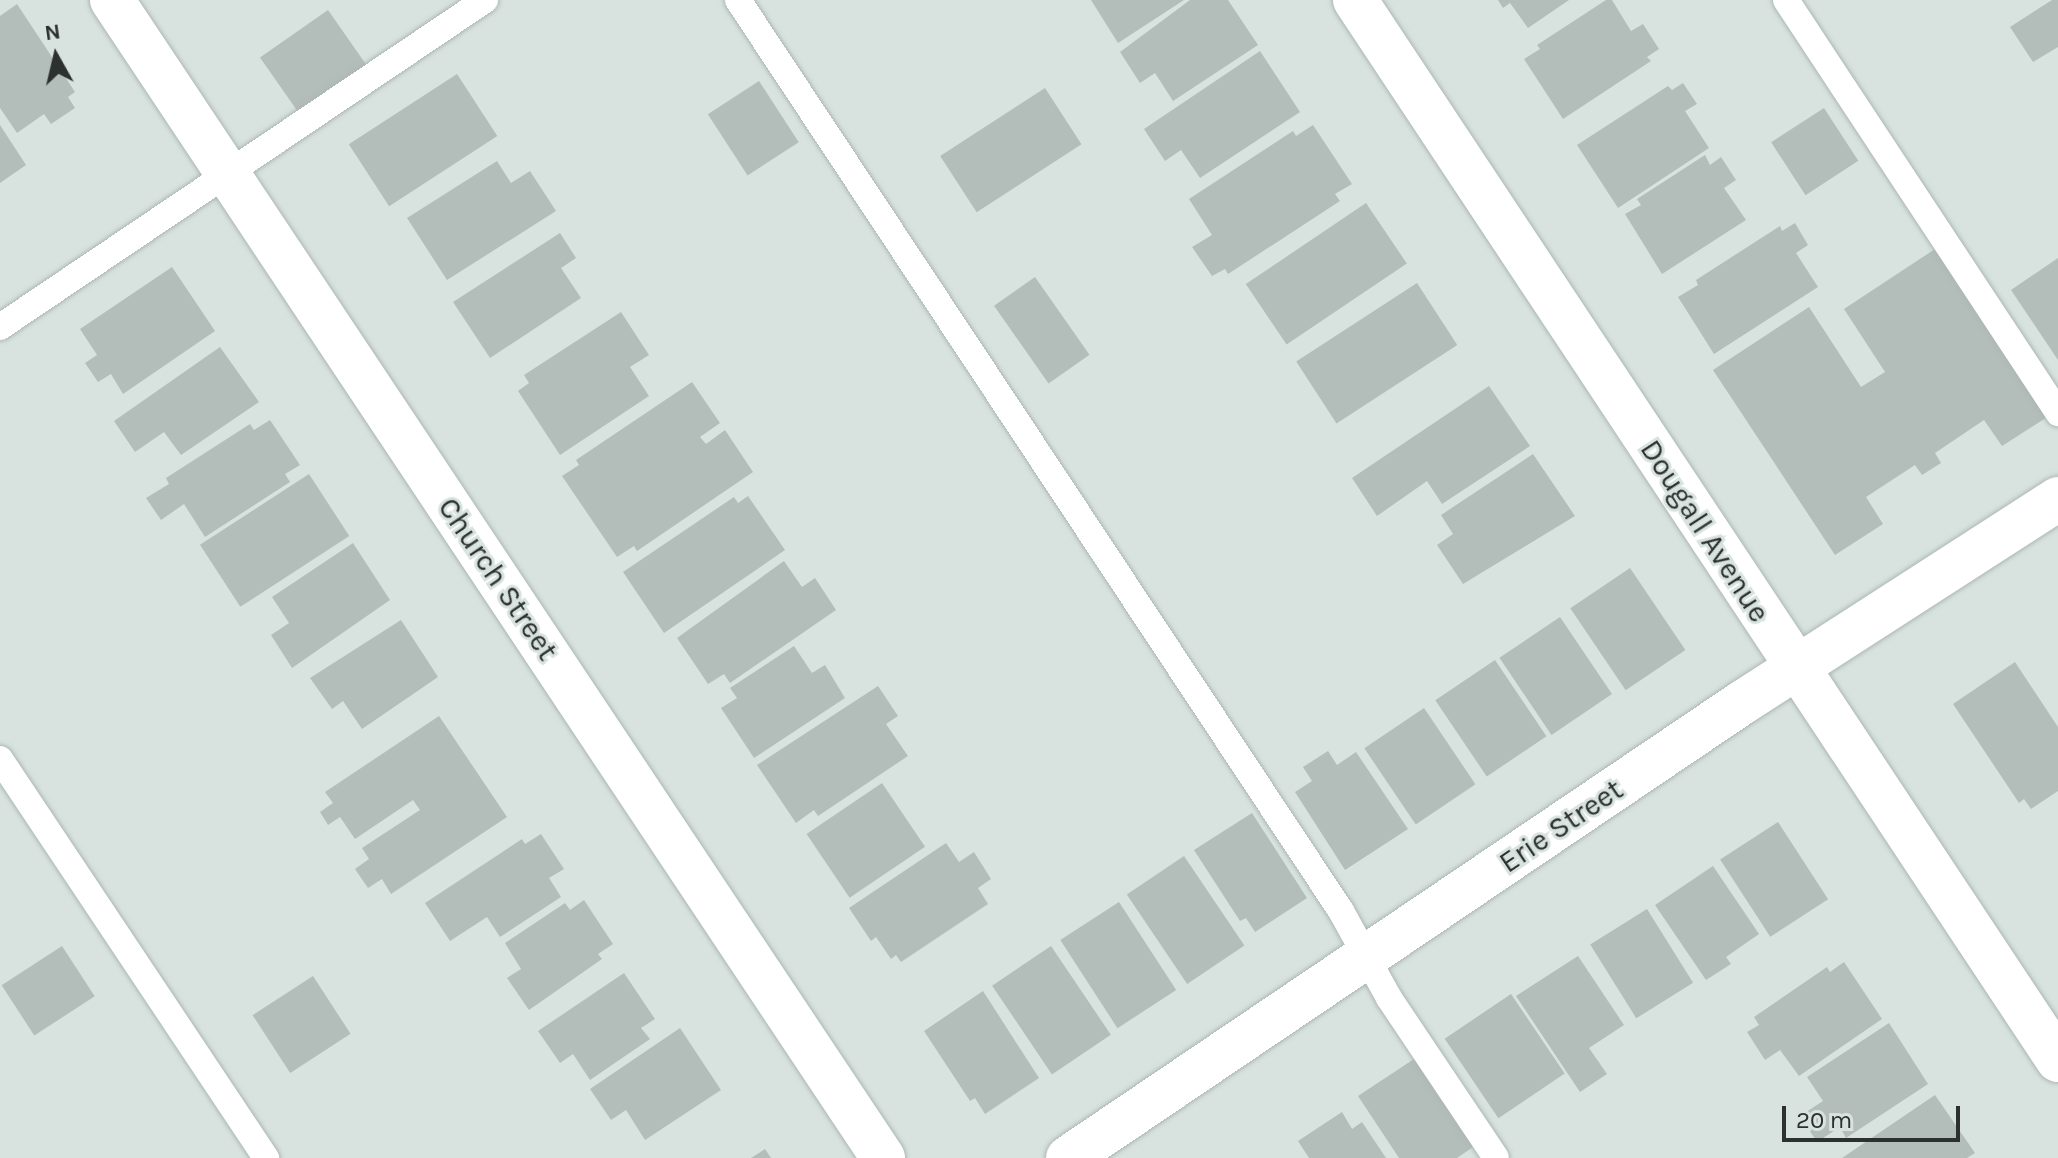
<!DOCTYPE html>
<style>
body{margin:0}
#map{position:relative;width:2058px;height:1158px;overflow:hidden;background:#d8e3e0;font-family:Karla,sans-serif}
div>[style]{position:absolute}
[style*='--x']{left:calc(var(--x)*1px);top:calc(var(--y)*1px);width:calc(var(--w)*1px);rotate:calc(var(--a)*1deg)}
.building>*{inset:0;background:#b3bdba;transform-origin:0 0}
.roads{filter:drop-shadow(0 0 2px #acb7b3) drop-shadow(0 0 2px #acb7b3)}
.lane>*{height:26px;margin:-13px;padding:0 13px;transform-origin:13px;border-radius:13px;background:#fff}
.street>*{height:44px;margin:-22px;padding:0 22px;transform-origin:22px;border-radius:22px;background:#fff}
span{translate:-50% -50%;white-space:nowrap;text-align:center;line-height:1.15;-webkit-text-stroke:6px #d8e3e0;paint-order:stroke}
.street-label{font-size:30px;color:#2c302f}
.north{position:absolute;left:16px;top:16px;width:80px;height:80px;-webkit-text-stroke:6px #d8e3e0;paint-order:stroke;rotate:352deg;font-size:22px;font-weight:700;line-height:32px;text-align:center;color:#2c302f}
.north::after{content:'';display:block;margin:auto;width:28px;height:36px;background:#2c302f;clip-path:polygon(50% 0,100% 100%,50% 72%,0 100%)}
.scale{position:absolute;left:1782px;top:1106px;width:178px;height:36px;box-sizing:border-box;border:4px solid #2c302f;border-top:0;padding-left:10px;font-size:24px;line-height:28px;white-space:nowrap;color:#2c302f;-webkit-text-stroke:6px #d8e3e0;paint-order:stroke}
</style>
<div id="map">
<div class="building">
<div style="clip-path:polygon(1091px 0,1184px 0,1118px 43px)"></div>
<div style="clip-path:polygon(1190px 0,1228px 0,1258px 45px,1173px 101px,1155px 73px,1140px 83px,1120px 52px)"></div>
<div style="clip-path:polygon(1498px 0,1569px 0,1528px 28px,1510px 3px,1503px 8px)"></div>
<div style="clip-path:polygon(1606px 0,1612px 0,1631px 31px,1643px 24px,1659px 49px,1647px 57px,1651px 61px,1563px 119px,1524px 59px,1540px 49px,1537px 45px)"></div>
<div style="clip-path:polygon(2052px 0,2058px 0,2058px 47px,2033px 62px,2010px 27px)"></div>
<div style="clip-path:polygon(17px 4px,75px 92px,68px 97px,75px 108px,51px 124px,44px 114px,17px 133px,0 108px,0 16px)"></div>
<div style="left:328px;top:10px;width:78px;height:83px;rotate:55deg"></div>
<div style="clip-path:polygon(1260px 51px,1300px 112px,1200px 178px,1181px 150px,1165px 161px,1144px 129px)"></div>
<div style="left:457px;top:74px;width:74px;height:129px;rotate:57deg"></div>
<div style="left:759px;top:81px;width:73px;height:61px;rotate:57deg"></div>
<div style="clip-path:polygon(1683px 83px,1697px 104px,1685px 111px,1709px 148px,1618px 208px,1577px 145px,1668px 86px,1672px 90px)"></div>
<div style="left:1045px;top:88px;width:67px;height:125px;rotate:57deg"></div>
<div style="left:1824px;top:108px;width:63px;height:63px;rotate:57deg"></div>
<div style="clip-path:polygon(0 125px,26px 165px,0 183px)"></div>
<div style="clip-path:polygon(1313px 125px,1352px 184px,1335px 194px,1340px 201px,1228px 274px,1225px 269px,1212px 276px,1192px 247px,1212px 235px,1189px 199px,1293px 131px,1296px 136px)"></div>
<div style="clip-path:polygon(1705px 155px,1710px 165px,1721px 157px,1736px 180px,1724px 188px,1746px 220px,1662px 274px,1625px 214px,1641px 205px,1637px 199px)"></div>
<div style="clip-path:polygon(497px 161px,511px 183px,530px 171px,556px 211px,447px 280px,407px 218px)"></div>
<div style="left:1366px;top:203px;width:73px;height:145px;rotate:56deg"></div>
<div style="clip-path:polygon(1795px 223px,1808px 245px,1796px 253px,1818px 287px,1714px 354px,1678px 297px,1698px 285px,1696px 280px,1780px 226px,1782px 231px)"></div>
<div style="clip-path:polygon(560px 233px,576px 258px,561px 268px,581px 298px,490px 358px,453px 302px)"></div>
<div style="clip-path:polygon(1938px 247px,2049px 416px,2002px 446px,1984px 420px,1935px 453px,1941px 463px,1922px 475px,1915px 465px,1866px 497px,1883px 524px,1835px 555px,1713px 370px,1809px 307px,1861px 387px,1885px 372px,1844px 309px)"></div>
<div style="clip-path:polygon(2058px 258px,2058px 360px,2011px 290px)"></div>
<div style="clip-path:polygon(172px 267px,215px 331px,123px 394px,111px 374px,98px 382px,85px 363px,97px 355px,80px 329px)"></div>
<div style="left:1035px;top:277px;width:95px;height:50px;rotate:55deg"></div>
<div style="left:1417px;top:283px;width:74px;height:144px;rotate:57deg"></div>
<div style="clip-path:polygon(621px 312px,649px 355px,630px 367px,649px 396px,560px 455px,518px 391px,529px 383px,524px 375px)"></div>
<div style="clip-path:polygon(220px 347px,259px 402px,181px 455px,164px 432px,135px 452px,114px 421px)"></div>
<div style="clip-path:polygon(692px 382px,720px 423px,700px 437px,706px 444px,725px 430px,753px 472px,637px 551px,634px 546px,617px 557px,562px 476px,579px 465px,576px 460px)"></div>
<div style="clip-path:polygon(1489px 386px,1530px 446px,1442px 504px,1427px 481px,1377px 516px,1352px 478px)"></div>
<div style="clip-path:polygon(270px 420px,300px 465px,285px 474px,290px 482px,205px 537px,184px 504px,161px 520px,146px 498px,169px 484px,166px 478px,250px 424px,254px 430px)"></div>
<div style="clip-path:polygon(1533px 454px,1575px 516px,1463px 584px,1437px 545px,1453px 534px,1441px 515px)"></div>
<div style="left:309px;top:474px;width:74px;height:130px;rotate:57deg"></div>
<div style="clip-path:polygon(748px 496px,785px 550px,664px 633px,623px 572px,734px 497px,738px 503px)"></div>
<div style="clip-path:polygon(353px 543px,390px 600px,292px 668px,271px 635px,289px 623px,272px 597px)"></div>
<div style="clip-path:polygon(784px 561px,802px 587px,815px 578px,836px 610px,730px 683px,724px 674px,708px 684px,677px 638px)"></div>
<div style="left:1630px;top:568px;width:99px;height:72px;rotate:56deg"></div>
<div style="left:1560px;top:617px;width:93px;height:73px;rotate:56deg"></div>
<div style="clip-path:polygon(401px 620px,438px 677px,362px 729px,343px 701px,332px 709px,310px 678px)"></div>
<div style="clip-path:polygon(794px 646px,812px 673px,825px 665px,845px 698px,754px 758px,721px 708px,737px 698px,730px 688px)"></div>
<div style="left:1495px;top:660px;width:92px;height:72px;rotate:56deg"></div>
<div style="clip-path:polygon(2015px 662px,2058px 727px,2058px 791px,2031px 809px,2024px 799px,2019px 803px,1953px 704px)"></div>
<div style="clip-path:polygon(878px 686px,898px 716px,886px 724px,908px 756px,818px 816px,814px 810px,796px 823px,757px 765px)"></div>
<div style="left:1424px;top:708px;width:92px;height:72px;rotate:56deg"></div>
<div style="clip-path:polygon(439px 716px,507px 817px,391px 894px,382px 879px,368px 888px,355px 869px,369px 859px,362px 848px,420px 810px,413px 800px,355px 839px,340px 817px,328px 825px,320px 812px,333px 803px,325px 792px)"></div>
<div style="clip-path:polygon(1328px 751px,1337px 765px,1356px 752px,1408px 829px,1345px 870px,1295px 792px,1312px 781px,1303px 767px)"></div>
<div style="left:882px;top:783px;width:77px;height:91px;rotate:56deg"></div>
<div style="clip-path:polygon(1252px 813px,1307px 898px,1255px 932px,1246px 918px,1240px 921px,1194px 850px)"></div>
<div style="left:1778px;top:822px;width:92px;height:69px;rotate:57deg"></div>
<div style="clip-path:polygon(541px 834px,564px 869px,549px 878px,561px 897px,500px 937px,487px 917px,450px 941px,425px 903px,522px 839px,525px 844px)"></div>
<div style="clip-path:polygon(946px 843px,959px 862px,974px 852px,991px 879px,978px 888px,988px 904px,901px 962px,896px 955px,891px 959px,876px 937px,871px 941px,849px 908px)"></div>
<div style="left:1184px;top:856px;width:108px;height:69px;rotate:56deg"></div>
<div style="clip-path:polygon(1713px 866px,1759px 934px,1726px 957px,1731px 964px,1706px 980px,1655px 905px)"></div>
<div style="clip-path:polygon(584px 900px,613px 944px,598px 954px,602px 959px,529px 1010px,507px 978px,521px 969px,505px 943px,565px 903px,570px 910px)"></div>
<div style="left:1119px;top:902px;width:105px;height:70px;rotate:57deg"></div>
<div style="left:1647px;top:909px;width:87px;height:67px;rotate:58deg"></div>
<div style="left:62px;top:946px;width:60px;height:72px;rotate:57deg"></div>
<div style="left:1051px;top:946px;width:107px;height:71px;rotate:56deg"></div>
<div style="clip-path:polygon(1578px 956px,1624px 1025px,1589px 1048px,1607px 1074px,1580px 1092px,1516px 996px)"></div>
<div style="clip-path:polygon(1844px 962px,1882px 1019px,1799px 1076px,1780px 1050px,1765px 1060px,1747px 1032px,1759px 1025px,1754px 1017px,1827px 967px,1830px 972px)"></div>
<div style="clip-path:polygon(624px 973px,655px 1019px,641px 1028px,650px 1039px,590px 1080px,573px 1054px,560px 1063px,538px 1031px)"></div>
<div style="left:313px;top:976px;width:69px;height:72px;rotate:57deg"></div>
<div style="clip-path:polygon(983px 991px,1039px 1078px,985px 1114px,975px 1098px,970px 1101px,924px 1031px)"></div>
<div style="left:1511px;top:994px;width:96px;height:80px;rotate:56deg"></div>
<div style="clip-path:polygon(1889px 1023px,1928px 1084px,1846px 1138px,1840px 1127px,1817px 1142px,1800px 1116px,1823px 1101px,1807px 1077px)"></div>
<div style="clip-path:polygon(680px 1028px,721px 1090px,645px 1140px,626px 1110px,611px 1120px,590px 1089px)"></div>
<div style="clip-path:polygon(1417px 1057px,1476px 1145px,1457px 1158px,1399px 1158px,1358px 1096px)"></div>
<div style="clip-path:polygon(1935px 1095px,1975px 1153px,1967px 1158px,1842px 1158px)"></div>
<div style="clip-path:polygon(1342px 1112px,1352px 1129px,1362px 1122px,1386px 1158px,1309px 1158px,1298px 1141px)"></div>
<div style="clip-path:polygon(765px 1149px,771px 1158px,751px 1158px)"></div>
</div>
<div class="roads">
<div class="lane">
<div style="--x:738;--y:0;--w:1092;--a:56.5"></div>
<div style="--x:1341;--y:911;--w:99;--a:61.1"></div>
<div style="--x:1389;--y:998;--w:192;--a:56.2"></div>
<div style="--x:1786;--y:0;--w:495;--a:56.6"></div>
<div style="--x:0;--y:327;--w:585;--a:-33.99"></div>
<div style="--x:0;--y:759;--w:480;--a:56.3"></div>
</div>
<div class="street">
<div style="--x:112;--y:0;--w:1391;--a:56.34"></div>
<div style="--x:1355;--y:0;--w:1272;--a:56.45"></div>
<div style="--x:1068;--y:1158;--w:815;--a:-34.04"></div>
<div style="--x:1743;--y:702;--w:375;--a:-32.8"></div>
</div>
</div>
<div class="street-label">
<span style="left:1705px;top:531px;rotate:57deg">Dougall Avenue</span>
<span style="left:498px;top:579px;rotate:56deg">Church Street</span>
<span style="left:1561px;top:826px;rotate:-34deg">Erie Street</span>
</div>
<div class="north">N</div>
<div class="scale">20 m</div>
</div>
